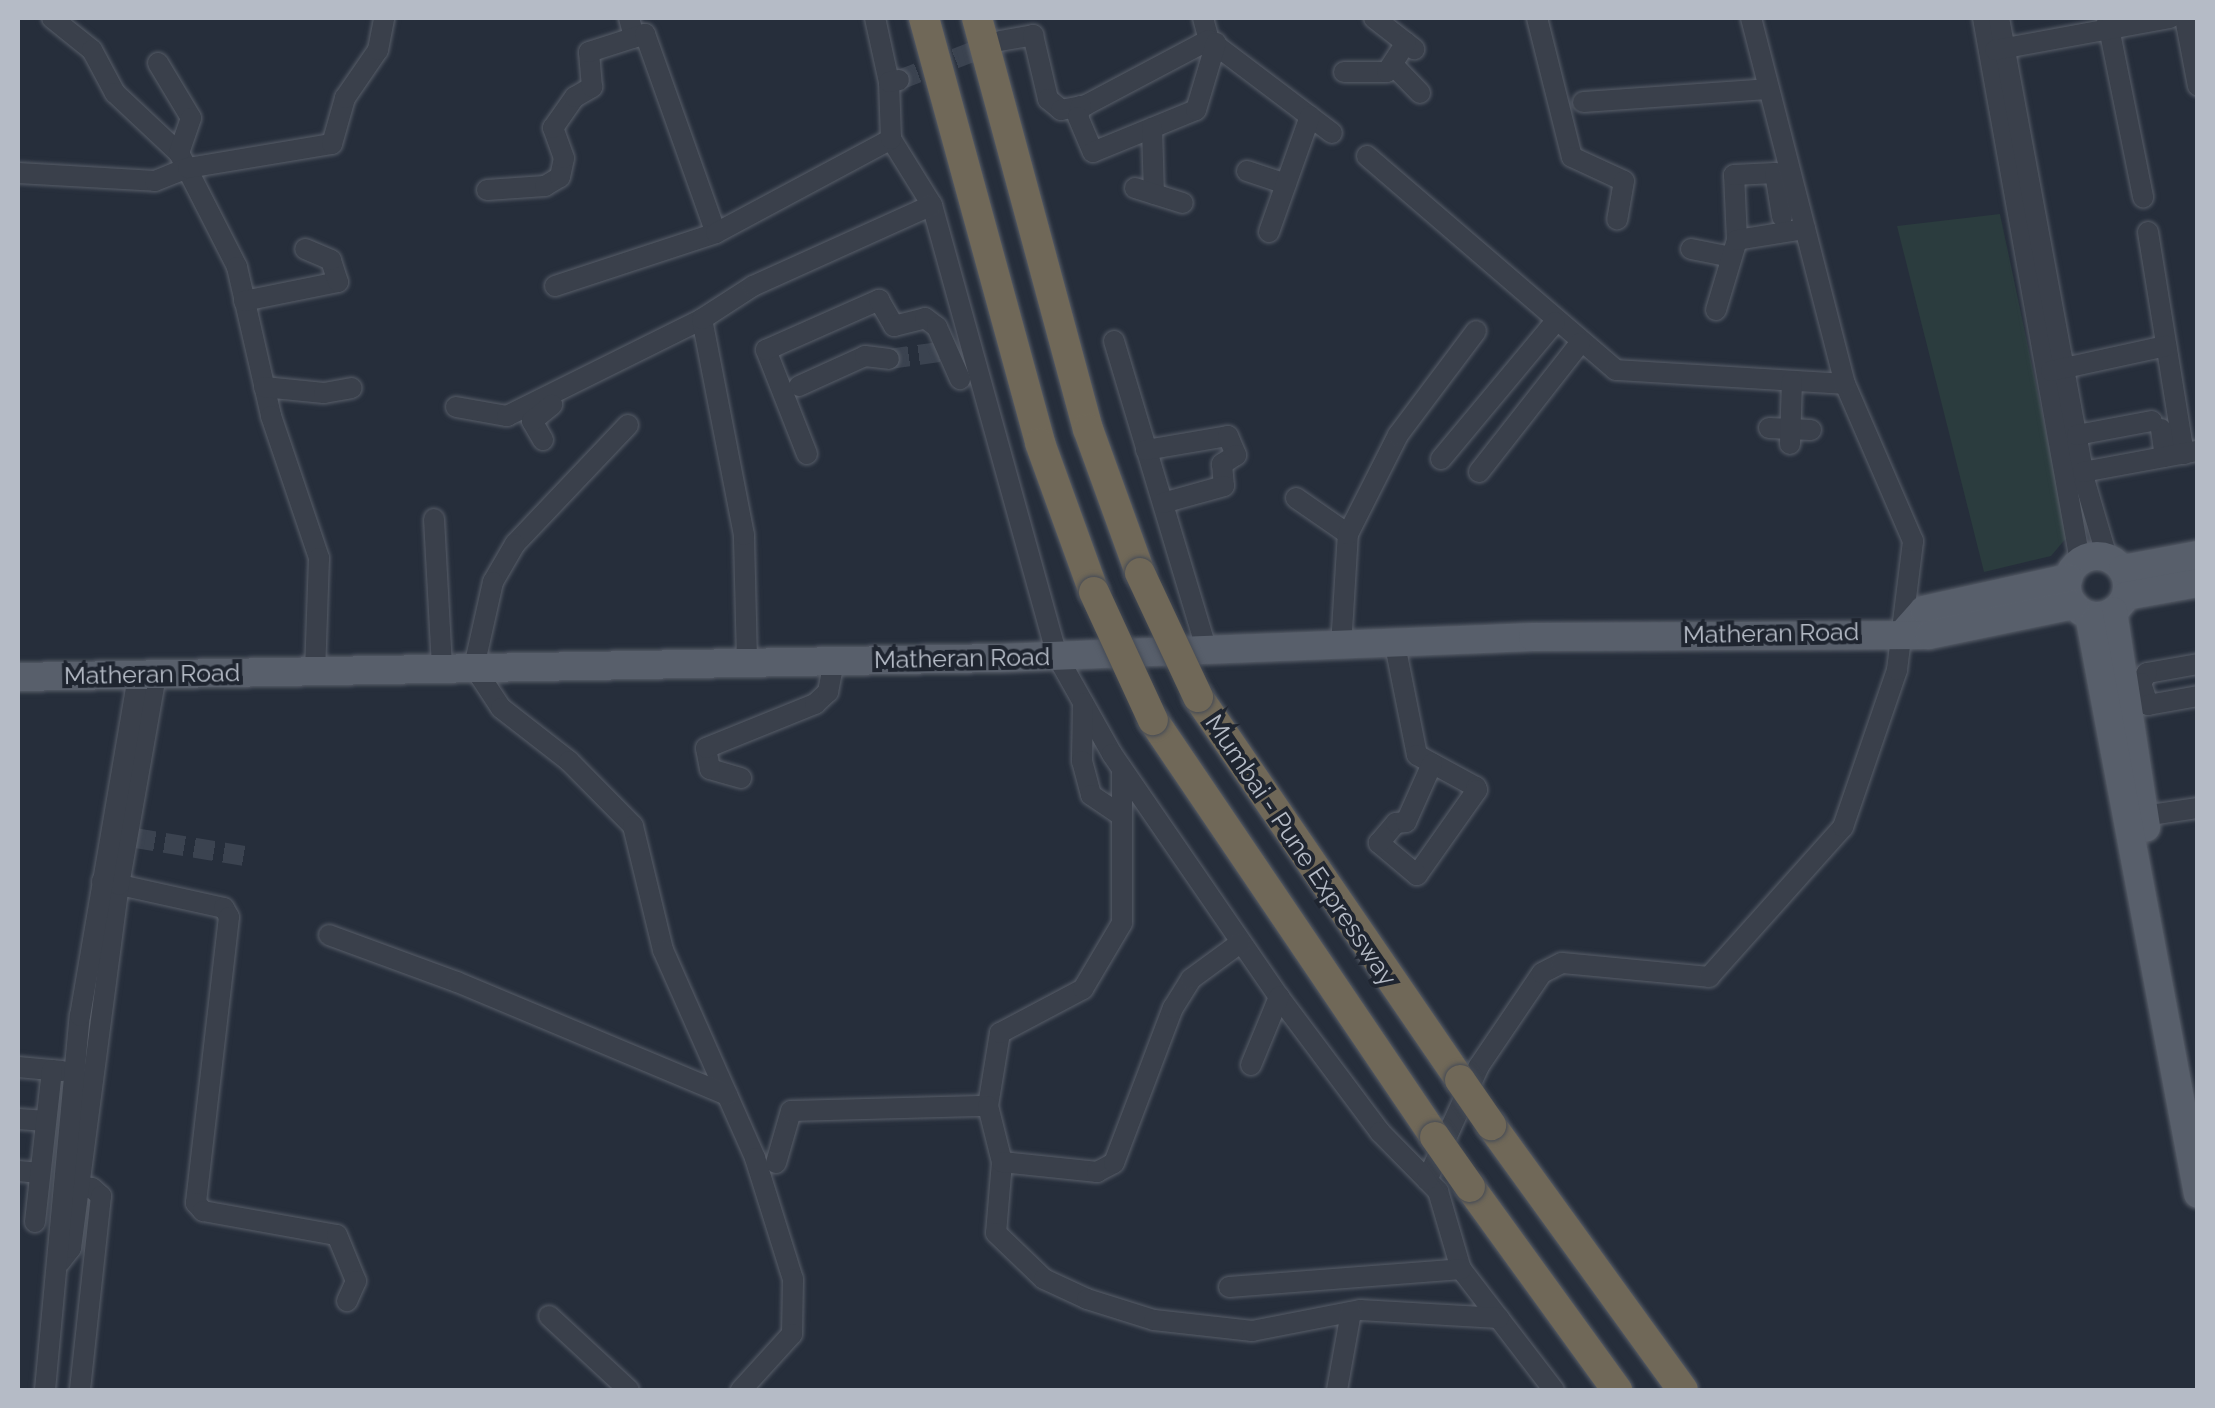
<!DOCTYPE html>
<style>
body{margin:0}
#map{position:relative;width:2215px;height:1408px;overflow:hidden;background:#262e3b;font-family:Raleway,sans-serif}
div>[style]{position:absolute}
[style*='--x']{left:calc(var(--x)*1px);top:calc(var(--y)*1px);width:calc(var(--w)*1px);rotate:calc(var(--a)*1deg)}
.green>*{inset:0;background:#2b3c3e}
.minor-tunnel>*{height:20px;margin-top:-10px;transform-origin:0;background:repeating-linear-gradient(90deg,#3b4350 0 20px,transparent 0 30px)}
.roads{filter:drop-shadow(0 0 2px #585e69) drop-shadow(0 0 2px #585e69)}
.minor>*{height:20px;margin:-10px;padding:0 10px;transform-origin:10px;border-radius:10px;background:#3a404b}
.major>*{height:28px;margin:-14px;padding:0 14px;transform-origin:14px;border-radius:14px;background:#585f6b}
.major>.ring{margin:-14px;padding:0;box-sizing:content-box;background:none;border:28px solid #585f6b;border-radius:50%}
.highway>*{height:30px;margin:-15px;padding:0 15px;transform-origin:15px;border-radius:15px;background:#706858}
.bridges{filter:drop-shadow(0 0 2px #454b56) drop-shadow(0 0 2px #454b56)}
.highway-bridge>*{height:30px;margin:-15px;padding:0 15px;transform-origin:15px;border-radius:15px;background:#706858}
span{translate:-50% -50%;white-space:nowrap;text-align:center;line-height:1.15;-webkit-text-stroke:8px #1f2530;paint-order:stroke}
.street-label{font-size:25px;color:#b5bbc6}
.frame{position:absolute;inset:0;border:20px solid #b5bbc6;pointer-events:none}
</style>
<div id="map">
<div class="green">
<div style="clip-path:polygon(2000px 214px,2068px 536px,2051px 556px,1984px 572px,1897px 226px)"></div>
</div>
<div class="minor-tunnel">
<div style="--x:899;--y:80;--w:104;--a:-20.9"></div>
<div style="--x:889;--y:359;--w:59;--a:-7.9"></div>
<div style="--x:135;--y:838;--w:118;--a:9.3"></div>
</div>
<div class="roads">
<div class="minor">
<div style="--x:52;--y:18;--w:51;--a:38.7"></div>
<div style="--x:92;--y:50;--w:49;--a:61.9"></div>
<div style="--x:115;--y:93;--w:88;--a:43.2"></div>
<div style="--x:179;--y:153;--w:128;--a:63"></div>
<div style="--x:237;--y:267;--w:153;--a:77.1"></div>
<div style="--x:271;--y:416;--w:150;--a:71.3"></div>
<div style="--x:319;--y:558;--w:112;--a:92"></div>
<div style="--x:629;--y:18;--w:20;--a:75"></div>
<div style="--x:875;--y:18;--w:66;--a:77.7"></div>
<div style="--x:1203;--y:18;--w:23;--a:75"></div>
<div style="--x:1209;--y:40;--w:154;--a:37.1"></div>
<div style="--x:1374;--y:18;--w:51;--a:37.8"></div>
<div style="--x:1537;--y:18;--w:143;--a:75.9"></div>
<div style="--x:1572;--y:157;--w:57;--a:24.8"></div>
<div style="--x:1624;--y:181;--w:39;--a:100"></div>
<div style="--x:1983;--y:18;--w:552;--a:79.87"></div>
<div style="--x:1999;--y:18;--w:472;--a:79.5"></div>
<div style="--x:2085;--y:482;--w:78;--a:73.7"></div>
<div style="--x:2107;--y:18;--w:183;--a:78.6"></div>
<div style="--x:2185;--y:18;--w:69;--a:79.2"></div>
<div style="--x:1000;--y:41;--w:34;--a:-10"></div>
<div style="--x:1033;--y:35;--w:66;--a:76.8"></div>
<div style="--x:1048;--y:99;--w:17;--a:40"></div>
<div style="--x:1061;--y:110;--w:25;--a:-11"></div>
<div style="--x:1086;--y:105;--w:139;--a:-27.9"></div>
<div style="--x:1995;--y:50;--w:178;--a:-10.4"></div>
<div style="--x:158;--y:63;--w:64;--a:59"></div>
<div style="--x:191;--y:118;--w:37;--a:109"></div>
<div style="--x:1395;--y:67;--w:36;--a:46"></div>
<div style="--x:1344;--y:72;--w:43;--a:0"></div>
<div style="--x:1387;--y:72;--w:35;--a:-57"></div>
<div style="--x:1583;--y:102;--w:185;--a:-4"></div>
<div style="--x:1081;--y:106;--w:11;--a:105"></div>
<div style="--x:1078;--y:117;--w:38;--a:67"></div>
<div style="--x:1093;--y:152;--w:111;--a:-22.2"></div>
<div style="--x:1196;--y:110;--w:70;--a:-73.4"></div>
<div style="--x:1152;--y:128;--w:66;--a:88.3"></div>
<div style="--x:891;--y:139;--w:78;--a:58.2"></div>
<div style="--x:932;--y:205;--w:468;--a:74.5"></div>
<div style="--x:1057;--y:656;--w:112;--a:60.7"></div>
<div style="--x:1112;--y:754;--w:295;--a:55.5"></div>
<div style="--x:1279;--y:997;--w:169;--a:53.2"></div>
<div style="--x:1380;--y:1132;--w:83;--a:45.5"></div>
<div style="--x:1438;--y:1191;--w:81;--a:73.6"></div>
<div style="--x:1461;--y:1269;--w:153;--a:52.5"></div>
<div style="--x:1367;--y:156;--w:328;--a:40.7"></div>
<div style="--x:1616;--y:370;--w:229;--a:3.5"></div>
<div style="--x:1247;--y:171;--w:41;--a:18.4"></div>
<div style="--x:18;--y:173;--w:137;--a:3.3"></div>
<div style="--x:155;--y:181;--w:35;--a:-22"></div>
<div style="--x:188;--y:168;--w:146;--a:-9.5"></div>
<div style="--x:332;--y:144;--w:48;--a:-74.2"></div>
<div style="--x:345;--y:98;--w:58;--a:-55.5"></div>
<div style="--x:378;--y:50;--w:33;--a:-79"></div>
<div style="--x:1135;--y:188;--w:50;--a:17.4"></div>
<div style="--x:487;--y:190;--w:58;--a:-3.9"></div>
<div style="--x:545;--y:186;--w:17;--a:-31"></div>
<div style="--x:560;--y:177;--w:19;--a:-78"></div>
<div style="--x:564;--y:158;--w:32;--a:-110"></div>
<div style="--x:553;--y:128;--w:38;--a:-55"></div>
<div style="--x:575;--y:97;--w:20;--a:-30"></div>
<div style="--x:592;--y:87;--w:35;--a:-95"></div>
<div style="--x:589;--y:52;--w:59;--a:-17.8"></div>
<div style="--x:645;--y:34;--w:211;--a:70.4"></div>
<div style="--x:1269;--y:232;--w:123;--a:-70.5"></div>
<div style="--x:2148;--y:232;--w:225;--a:80.8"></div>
<div style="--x:1737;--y:240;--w:65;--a:-92.6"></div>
<div style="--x:1734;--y:175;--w:41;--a:-2.8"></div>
<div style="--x:1775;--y:173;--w:44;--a:80.8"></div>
<div style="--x:1691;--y:249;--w:41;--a:11.3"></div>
<div style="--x:555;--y:286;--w:169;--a:-18.2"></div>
<div style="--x:716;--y:233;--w:199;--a:-28.2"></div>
<div style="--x:891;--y:139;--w:57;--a:-92"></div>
<div style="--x:889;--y:82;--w:10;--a:-11"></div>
<div style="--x:244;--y:301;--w:96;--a:-11.4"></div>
<div style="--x:338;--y:282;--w:23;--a:-108"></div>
<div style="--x:331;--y:260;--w:28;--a:-157"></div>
<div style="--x:1716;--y:310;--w:73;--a:-73.3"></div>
<div style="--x:1737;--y:240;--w:69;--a:-9.2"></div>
<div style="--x:1114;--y:341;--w:324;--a:73.3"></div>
<div style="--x:2051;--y:371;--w:118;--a:-12.3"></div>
<div style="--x:799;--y:386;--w:72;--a:-24.4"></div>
<div style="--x:865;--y:356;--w:24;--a:7"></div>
<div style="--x:264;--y:387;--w:60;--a:5.7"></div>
<div style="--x:324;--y:393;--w:28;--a:-10"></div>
<div style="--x:456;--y:407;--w:52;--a:10"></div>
<div style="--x:507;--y:416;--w:218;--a:-26.4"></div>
<div style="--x:628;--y:425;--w:164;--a:133.5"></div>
<div style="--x:515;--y:544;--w:44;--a:120.1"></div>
<div style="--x:493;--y:582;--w:87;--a:102.6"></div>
<div style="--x:474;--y:667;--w:49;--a:56.6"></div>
<div style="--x:501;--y:708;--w:86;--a:37.9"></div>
<div style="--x:569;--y:761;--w:91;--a:45.4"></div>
<div style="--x:633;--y:826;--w:128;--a:76.4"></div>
<div style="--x:663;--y:950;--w:227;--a:66.1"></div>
<div style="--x:755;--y:1158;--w:127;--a:72.6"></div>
<div style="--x:793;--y:1279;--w:55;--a:91"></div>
<div style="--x:792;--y:1334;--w:76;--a:132.3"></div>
<div style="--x:1769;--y:428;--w:42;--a:2.7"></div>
<div style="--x:2161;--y:429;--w:28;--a:82"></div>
<div style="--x:2077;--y:435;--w:76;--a:-10.6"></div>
<div style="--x:543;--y:440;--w:22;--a:-120"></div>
<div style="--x:532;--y:421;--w:26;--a:-39"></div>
<div style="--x:1790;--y:444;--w:63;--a:-88.2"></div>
<div style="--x:1146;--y:450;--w:83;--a:-9.7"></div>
<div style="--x:1228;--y:436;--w:21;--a:67"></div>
<div style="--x:1236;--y:455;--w:17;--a:147"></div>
<div style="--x:1222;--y:464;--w:22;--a:85"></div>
<div style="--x:1224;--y:486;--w:63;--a:164.4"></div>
<div style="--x:807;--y:454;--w:112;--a:-111.5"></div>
<div style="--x:766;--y:350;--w:124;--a:-23.9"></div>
<div style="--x:879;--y:300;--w:30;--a:60"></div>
<div style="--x:894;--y:326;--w:32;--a:-14"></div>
<div style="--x:925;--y:318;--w:15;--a:37"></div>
<div style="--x:937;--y:327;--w:57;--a:66.1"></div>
<div style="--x:1441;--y:459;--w:178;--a:-50.2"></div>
<div style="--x:1479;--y:472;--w:164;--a:-51.9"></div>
<div style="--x:2083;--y:472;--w:115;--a:-10.5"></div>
<div style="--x:1296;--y:498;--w:63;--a:34.7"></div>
<div style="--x:434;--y:519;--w:148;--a:86.9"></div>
<div style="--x:1395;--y:645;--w:112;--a:78.7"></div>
<div style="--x:1417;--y:755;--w:67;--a:28.5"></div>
<div style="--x:1476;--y:787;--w:3;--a:72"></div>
<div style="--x:1477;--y:790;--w:104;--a:125.2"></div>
<div style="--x:1417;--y:875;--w:50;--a:-139.9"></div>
<div style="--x:1379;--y:843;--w:26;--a:-50"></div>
<div style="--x:1396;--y:823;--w:10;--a:-6"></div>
<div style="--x:1406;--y:822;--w:64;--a:-65.9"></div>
<div style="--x:1341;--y:647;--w:113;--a:-86.5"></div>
<div style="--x:1348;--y:534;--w:111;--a:-63.2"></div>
<div style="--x:1398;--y:435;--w:130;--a:-53.1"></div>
<div style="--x:747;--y:661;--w:126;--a:-91.4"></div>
<div style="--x:744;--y:535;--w:220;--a:-101"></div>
<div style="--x:702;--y:319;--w:61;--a:-32.9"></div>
<div style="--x:753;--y:286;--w:196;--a:-24.3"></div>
<div style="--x:2198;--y:664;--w:52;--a:170"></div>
<div style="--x:2147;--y:673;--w:12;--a:121"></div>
<div style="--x:2141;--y:683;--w:23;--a:72"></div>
<div style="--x:2148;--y:705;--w:51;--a:-10.2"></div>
<div style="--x:1083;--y:703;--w:58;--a:91"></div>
<div style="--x:1082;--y:761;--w:35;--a:75"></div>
<div style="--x:1091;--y:795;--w:32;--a:34"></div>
<div style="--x:741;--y:778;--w:32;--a:-164"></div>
<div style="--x:710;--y:769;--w:21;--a:-101"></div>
<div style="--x:706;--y:748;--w:118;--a:-22"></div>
<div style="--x:815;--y:704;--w:18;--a:-43"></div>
<div style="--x:828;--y:692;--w:33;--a:-79"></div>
<div style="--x:2130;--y:818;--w:69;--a:-8.4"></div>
<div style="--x:102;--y:881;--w:125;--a:12.5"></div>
<div style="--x:224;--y:908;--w:10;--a:61"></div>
<div style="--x:229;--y:917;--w:288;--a:96.6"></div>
<div style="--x:196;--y:1203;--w:11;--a:49"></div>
<div style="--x:203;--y:1211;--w:136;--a:10.2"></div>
<div style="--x:337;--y:1235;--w:50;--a:67.6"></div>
<div style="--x:356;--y:1281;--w:22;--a:114"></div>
<div style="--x:329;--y:935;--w:136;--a:20.2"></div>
<div style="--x:457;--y:982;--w:293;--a:22.7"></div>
<div style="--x:1251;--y:1065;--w:74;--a:-67.6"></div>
<div style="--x:18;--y:1067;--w:44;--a:5.2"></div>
<div style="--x:988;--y:1106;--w:74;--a:-80.7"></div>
<div style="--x:1000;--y:1033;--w:94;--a:-27.9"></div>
<div style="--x:1083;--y:989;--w:77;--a:-59.4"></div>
<div style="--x:1122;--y:923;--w:154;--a:-90"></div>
<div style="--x:18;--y:1119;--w:28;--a:4"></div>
<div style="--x:1002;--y:1162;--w:71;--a:94.8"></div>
<div style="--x:996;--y:1233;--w:66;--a:43.8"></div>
<div style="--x:1044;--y:1279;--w:47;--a:24.9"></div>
<div style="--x:1087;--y:1299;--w:70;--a:17.4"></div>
<div style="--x:1154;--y:1320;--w:99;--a:6.4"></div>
<div style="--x:1252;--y:1331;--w:110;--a:-11"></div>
<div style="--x:1360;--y:1310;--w:139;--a:3.3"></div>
<div style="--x:776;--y:1163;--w:54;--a:-73.9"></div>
<div style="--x:791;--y:1111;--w:197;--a:-1.5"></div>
<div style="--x:988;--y:1106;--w:58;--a:76"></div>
<div style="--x:1002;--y:1162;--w:96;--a:6"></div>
<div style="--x:1097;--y:1172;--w:19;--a:-28"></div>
<div style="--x:1114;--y:1163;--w:166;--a:-69.2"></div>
<div style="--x:1173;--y:1008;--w:34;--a:-58"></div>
<div style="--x:1191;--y:979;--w:61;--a:-36.3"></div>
<div style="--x:18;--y:1171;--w:22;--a:5"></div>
<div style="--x:1427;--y:1180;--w:125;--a:-65.5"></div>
<div style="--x:1479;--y:1066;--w:112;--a:-55.9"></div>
<div style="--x:1542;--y:973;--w:22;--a:-27"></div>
<div style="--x:1562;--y:963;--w:148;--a:5.4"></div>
<div style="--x:1709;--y:977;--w:201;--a:-48.2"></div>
<div style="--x:1843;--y:827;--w:166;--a:-71"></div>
<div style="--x:1897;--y:670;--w:130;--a:-82.9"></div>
<div style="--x:1913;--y:541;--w:171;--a:-113.4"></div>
<div style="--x:1845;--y:384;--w:378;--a:-104.4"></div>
<div style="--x:67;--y:1185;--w:25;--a:7"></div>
<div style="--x:92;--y:1188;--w:12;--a:42"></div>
<div style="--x:101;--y:1196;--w:195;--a:96.2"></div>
<div style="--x:35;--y:1222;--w:153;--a:-83.6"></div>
<div style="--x:60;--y:1262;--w:18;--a:-52"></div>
<div style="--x:71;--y:1248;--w:366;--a:-82.5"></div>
<div style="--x:119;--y:885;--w:213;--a:-80"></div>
<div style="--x:1229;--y:1287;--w:233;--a:-4.4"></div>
<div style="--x:549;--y:1316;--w:109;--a:42.8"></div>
<div style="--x:45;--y:1390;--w:376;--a:-84.7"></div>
<div style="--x:80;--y:1016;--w:346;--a:-80.3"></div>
<div style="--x:1337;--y:1390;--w:79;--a:-79.8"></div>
</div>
<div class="major">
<div class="ring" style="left:2067px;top:556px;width:32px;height:32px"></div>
<div style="--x:2123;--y:569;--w:76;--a:-10.6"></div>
<div style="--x:2126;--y:596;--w:73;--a:-10.2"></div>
<div style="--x:2113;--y:611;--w:219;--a:81.3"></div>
<div style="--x:2089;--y:615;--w:589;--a:79.34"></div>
<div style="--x:1905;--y:631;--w:28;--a:-48"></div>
<div style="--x:1924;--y:610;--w:148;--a:-12.5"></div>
<div style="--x:18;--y:677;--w:982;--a:-1.11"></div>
<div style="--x:1000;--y:658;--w:533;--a:-2.26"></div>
<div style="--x:1533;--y:637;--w:396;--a:-0.3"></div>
<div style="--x:1929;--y:635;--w:148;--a:-11.7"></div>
</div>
<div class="highway">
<div style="--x:924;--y:18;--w:441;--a:74.7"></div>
<div style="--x:1040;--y:443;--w:158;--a:70.1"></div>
<div style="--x:977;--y:18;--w:426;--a:74.9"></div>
<div style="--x:1088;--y:429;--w:153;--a:70.1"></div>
<div style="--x:1198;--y:697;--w:464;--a:55.6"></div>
<div style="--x:1153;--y:720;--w:503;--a:55.93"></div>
<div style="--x:1491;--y:1125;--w:327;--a:54.1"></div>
<div style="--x:1470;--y:1187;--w:251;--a:54.1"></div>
</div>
</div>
<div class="bridges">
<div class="highway-bridge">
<div style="--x:1140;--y:573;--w:137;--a:64.9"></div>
<div style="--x:1094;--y:592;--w:141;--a:65.3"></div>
<div style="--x:1460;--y:1080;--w:55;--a:55.4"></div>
<div style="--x:1435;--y:1137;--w:61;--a:55"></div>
</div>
</div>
<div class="street-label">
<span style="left:1771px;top:633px;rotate:-1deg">Matheran Road</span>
<span style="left:962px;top:658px;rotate:-1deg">Matheran Road</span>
<span style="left:152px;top:674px;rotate:-1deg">Matheran Road</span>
<span style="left:1301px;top:850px;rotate:56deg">Mumbai - Pune Expressway</span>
</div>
<div class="frame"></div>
</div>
